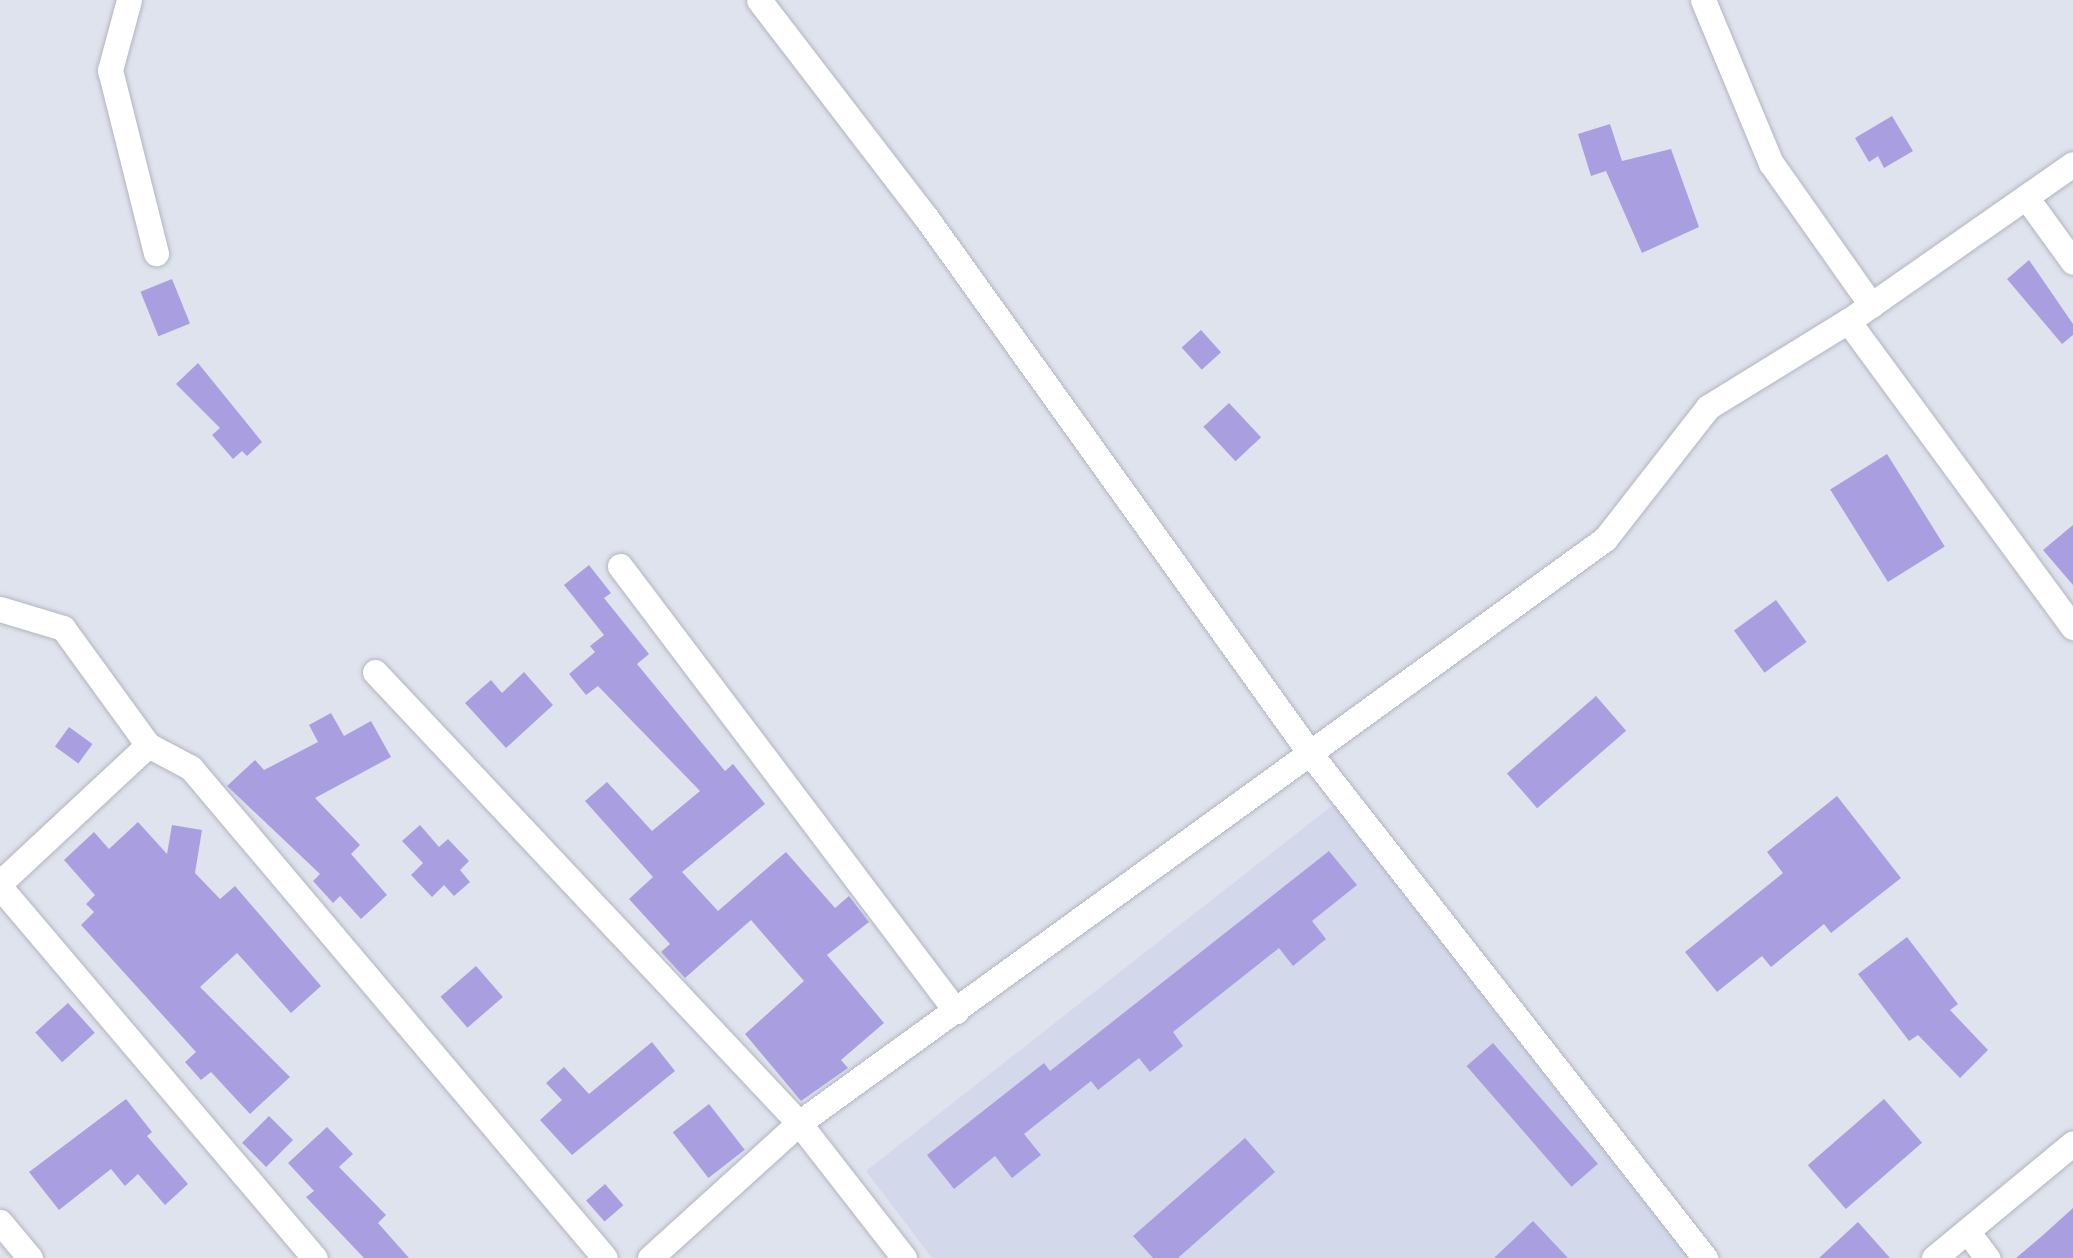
<!DOCTYPE html>
<style>
body{margin:0}
#map{position:relative;width:2073px;height:1258px;overflow:hidden;background:#dfe3ee;font-family:"DM Sans",sans-serif}
div>[style]{position:absolute}
[style*='--x']{left:calc(var(--x)*1px);top:calc(var(--y)*1px);width:calc(var(--w)*1px);rotate:calc(var(--a)*1deg)}
.built>*{inset:0;background:#d3d9eb}
.building>*{inset:0;background:#a99fe0;transform-origin:0 0}
.roads{filter:drop-shadow(0 0 2px #b1b5c0) drop-shadow(0 0 2px #b1b5c0)}
.minor>*{height:25px;margin:-12.5px;padding:0 12.5px;transform-origin:12.5px;border-radius:12.5px;background:#fff}
span{translate:-50% -50%;white-space:nowrap;text-align:center;line-height:1.15;-webkit-text-stroke:9px #ecf0fc;paint-order:stroke}
</style>
<div id="map">
<div class="built">
<div style="clip-path:polygon(1338px 801px,1690px 1258px,932px 1258px,866px 1171px)"></div>
</div>
<div class="building">
<div style="clip-path:polygon(1892px 116px,1913px 151px,1884px 168px,1878px 156px,1869px 162px,1855px 138px)"></div>
<div style="clip-path:polygon(1610px 124px,1622px 161px,1671px 149px,1699px 227px,1642px 253px,1606px 171px,1591px 176px,1578px 134px)"></div>
<div style="clip-path:polygon(2029px 260px,2073px 324px,2073px 335px,2062px 344px,2007px 279px)"></div>
<div style="left:172px;top:279px;width:48px;height:34px;rotate:68deg"></div>
<div style="left:1201px;top:330px;width:30px;height:26px;rotate:48deg"></div>
<div style="clip-path:polygon(198px 363px,262px 442px,247px 456px,242px 451px,233px 459px,212px 435px,220px 428px,176px 384px)"></div>
<div style="left:1229px;top:403px;width:47px;height:35px;rotate:47deg"></div>
<div style="left:1887px;top:454px;width:109px;height:67px;rotate:58deg"></div>
<div style="clip-path:polygon(2073px 525px,2073px 585px,2043px 550px)"></div>
<div style="clip-path:polygon(589px 565px,611px 593px,604px 598px,649px 654px,637px 664px,725px 771px,733px 764px,765px 804px,682px 872px,718px 911px,786px 852px,835px 908px,849px 896px,869px 922px,827px 955px,884px 1023px,841px 1060px,848px 1068px,801px 1101px,745px 1034px,804px 981px,751px 920px,685px 978px,661px 952px,670px 944px,629px 899px,653px 877px,585px 801px,607px 782px,652px 831px,700px 791px,598px 686px,586px 695px,569px 674px,595px 652px,590px 646px,604px 635px,564px 585px)"></div>
<div style="left:1776px;top:600px;width:52px;height:52px;rotate:54deg"></div>
<div style="clip-path:polygon(524px 672px,553px 705px,506px 748px,465px 703px,491px 680px,502px 693px)"></div>
<div style="left:1596px;top:696px;width:46px;height:118px;rotate:49deg"></div>
<div style="clip-path:polygon(331px 713px,344px 736px,371px 721px,391px 757px,315px 798px,360px 845px,351px 854px,387px 895px,361px 919px,340px 896px,333px 903px,313px 881px,320px 874px,227px 786px,255px 760px,264px 770px,318px 742px,309px 725px)"></div>
<div style="left:69px;top:727px;width:29px;height:24px;rotate:36deg"></div>
<div style="clip-path:polygon(1837px 796px,1901px 878px,1831px 933px,1824px 924px,1771px 967px,1762px 956px,1717px 992px,1685px 952px,1783px 873px,1767px 852px)"></div>
<div style="clip-path:polygon(138px 822px,167px 854px,172px 825px,202px 830px,195px 873px,220px 899px,235px 886px,321px 986px,291px 1013px,237px 953px,200px 987px,290px 1077px,250px 1114px,211px 1072px,201px 1080px,185px 1062px,196px 1052px,81px 925px,94px 912px,86px 904px,95px 895px,64px 860px,94px 832px,109px 849px)"></div>
<div style="clip-path:polygon(420px 825px,439px 847px,448px 839px,469px 861px,460px 870px,470px 882px,454px 896px,444px 885px,432px 897px,411px 875px,423px 863px,402px 841px)"></div>
<div style="clip-path:polygon(1329px 851px,1357px 885px,1312px 921px,1326px 939px,1293px 966px,1279px 948px,1173px 1032px,1183px 1046px,1150px 1072px,1139px 1058px,1098px 1090px,1091px 1081px,1024px 1134px,1041px 1155px,1012px 1178px,995px 1156px,954px 1189px,927px 1155px,1044px 1063px,1050px 1071px)"></div>
<div style="clip-path:polygon(1907px 937px,1958px 1004px,1950px 1010px,1988px 1050px,1960px 1078px,1918px 1035px,1909px 1041px,1858px 974px)"></div>
<div style="left:476px;top:966px;width:41px;height:47px;rotate:49deg"></div>
<div style="left:68px;top:1003px;width:40px;height:44px;rotate:48deg"></div>
<div style="clip-path:polygon(652px 1042px,675px 1071px,572px 1155px,540px 1120px,562px 1100px,546px 1083px,564px 1067px,589px 1094px)"></div>
<div style="left:1493px;top:1043px;width:160px;height:35px;rotate:49deg"></div>
<div style="clip-path:polygon(126px 1099px,152px 1132px,147px 1136px,188px 1184px,165px 1205px,138px 1174px,125px 1186px,111px 1169px,59px 1210px,29px 1172px)"></div>
<div style="left:1884px;top:1099px;width:58px;height:101px;rotate:49deg"></div>
<div style="left:709px;top:1104px;width:58px;height:46px;rotate:52deg"></div>
<div style="left:269px;top:1116px;width:34px;height:38px;rotate:45deg"></div>
<div style="clip-path:polygon(327px 1127px,353px 1154px,339px 1167px,386px 1215px,378px 1223px,409px 1258px,364px 1258px,306px 1197px,314px 1191px,288px 1163px)"></div>
<div style="clip-path:polygon(1245px 1138px,1275px 1172px,1178px 1258px,1153px 1258px,1133px 1236px)"></div>
<div style="left:605px;top:1184px;width:28px;height:25px;rotate:49deg"></div>
<div style="clip-path:polygon(2073px 1208px,2073px 1258px,2016px 1258px,2042px 1236px)"></div>
<div style="clip-path:polygon(1533px 1221px,1568px 1258px,1494px 1258px)"></div>
<div style="clip-path:polygon(1858px 1222px,1890px 1258px,1819px 1258px)"></div>
</div>
<div class="roads">
<div class="minor">
<div style="--x:129;--y:0;--w:73;--a:105.2"></div>
<div style="--x:110;--y:70;--w:189;--a:75.9"></div>
<div style="--x:759;--y:0;--w:272;--a:52.5"></div>
<div style="--x:925;--y:216;--w:664;--a:54.37"></div>
<div style="--x:1312;--y:756;--w:638;--a:51.94"></div>
<div style="--x:1703;--y:0;--w:177;--a:67.4"></div>
<div style="--x:1771;--y:163;--w:174;--a:54.8"></div>
<div style="--x:2026;--y:197;--w:80;--a:54.1"></div>
<div style="--x:1848;--y:321;--w:380;--a:53.7"></div>
<div style="--x:620;--y:566;--w:558;--a:52.95"></div>
<div style="--x:0;--y:609;--w:66;--a:16.8"></div>
<div style="--x:63;--y:628;--w:145;--a:54"></div>
<div style="--x:148;--y:745;--w:202;--a:137"></div>
<div style="--x:375;--y:672;--w:619;--a:46.77"></div>
<div style="--x:799;--y:1123;--w:171;--a:52.1"></div>
<div style="--x:148;--y:745;--w:49;--a:28.1"></div>
<div style="--x:191;--y:768;--w:641;--a:49.81"></div>
<div style="--x:0;--y:887;--w:487;--a:49.7"></div>
<div style="--x:0;--y:1222;--w:47;--a:50.2"></div>
<div style="--x:1967;--y:1231;--w:34;--a:53"></div>
<div style="--x:650;--y:1258;--w:201;--a:-42.2"></div>
<div style="--x:799;--y:1123;--w:995;--a:-35.93"></div>
<div style="--x:1605;--y:539;--w:167;--a:-52"></div>
<div style="--x:1708;--y:407;--w:164;--a:-31.6"></div>
<div style="--x:1848;--y:321;--w:274;--a:-34.9"></div>
<div style="--x:1934;--y:1258;--w:180;--a:-39.6"></div>
</div>
</div>
</div>
